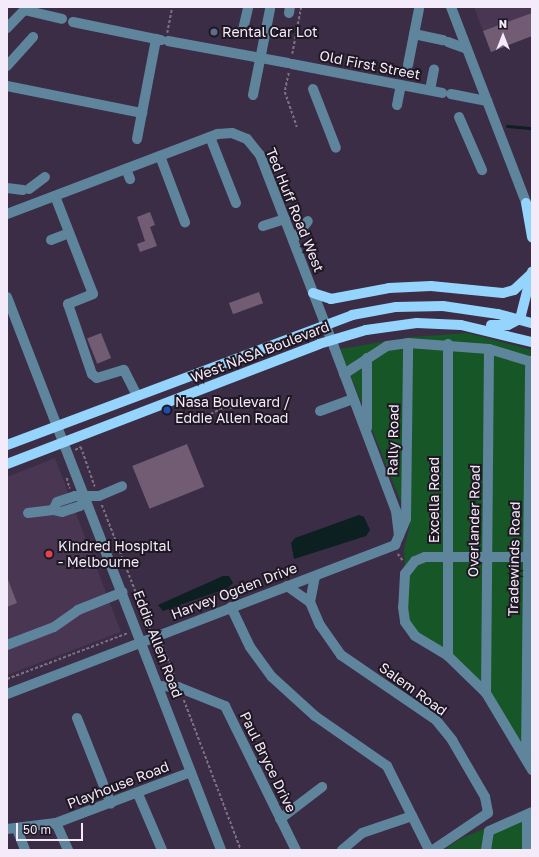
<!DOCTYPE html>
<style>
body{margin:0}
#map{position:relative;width:539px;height:857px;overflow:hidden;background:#3b2d45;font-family:"Golos Text",sans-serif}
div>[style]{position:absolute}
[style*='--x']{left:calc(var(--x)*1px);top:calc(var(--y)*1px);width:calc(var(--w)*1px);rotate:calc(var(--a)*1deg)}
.built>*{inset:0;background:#483653}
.green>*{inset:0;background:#175627}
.water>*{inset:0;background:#0c1f21}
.stream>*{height:2.5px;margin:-1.25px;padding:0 1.25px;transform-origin:1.25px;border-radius:1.25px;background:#0c1f21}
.building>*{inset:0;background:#715c74;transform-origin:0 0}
.path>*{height:1.5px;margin-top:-0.75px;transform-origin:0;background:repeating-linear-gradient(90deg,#7d7186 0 3px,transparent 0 5px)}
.minor>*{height:10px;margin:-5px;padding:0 5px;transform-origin:5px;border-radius:5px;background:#5f859d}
.major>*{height:10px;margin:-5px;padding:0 5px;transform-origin:5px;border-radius:5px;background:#95d4fc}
.dots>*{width:11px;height:11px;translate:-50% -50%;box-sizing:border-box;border:2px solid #1f1823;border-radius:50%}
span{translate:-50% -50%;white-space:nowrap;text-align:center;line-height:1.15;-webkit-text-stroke:4px #1f1823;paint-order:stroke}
.poi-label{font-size:14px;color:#f3eafa}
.left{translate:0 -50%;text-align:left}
.street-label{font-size:14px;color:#f3eafa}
.frame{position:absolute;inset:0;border:8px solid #f3eafa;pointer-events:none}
.north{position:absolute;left:483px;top:16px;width:40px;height:40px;-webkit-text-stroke:3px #1f1823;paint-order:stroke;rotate:0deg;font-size:11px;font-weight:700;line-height:16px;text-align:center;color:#f3eafa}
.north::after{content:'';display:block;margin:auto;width:14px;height:18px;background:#f3eafa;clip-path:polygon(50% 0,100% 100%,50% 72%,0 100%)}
.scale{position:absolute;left:16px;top:823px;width:67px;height:18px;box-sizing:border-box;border:2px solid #f3eafa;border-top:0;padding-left:5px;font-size:12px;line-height:14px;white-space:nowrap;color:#f3eafa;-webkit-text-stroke:3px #1f1823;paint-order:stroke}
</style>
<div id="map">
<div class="built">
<div style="clip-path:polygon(474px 7px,532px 7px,532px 36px,491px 52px)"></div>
<div style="clip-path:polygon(55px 458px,121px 632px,7px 675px,7px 477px)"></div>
</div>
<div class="green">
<div style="clip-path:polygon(467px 333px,532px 350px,532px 768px,496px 706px,408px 627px,404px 549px,410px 525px,340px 349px,412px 337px)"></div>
<div style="clip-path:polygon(532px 809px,532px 850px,443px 850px,462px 838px)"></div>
</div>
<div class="water">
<div style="clip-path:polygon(359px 515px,364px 517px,370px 530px,366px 536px,294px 559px,291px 543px,295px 538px)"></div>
<div style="clip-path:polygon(223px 576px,229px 576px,233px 583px,228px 588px,163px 611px,158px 605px)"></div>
</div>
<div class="stream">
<div style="--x:507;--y:126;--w:25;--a:5"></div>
</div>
<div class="building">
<div style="clip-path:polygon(532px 13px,532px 36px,491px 52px,483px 31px)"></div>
<div style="clip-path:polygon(150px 212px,155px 225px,150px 227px,157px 246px,140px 252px,137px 244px,145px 241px,137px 217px)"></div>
<div style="left:259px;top:292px;width:12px;height:32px;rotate:70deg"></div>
<div style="left:101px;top:333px;width:27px;height:15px;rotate:68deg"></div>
<div style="left:187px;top:444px;width:46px;height:59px;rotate:68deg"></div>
<div style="clip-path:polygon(7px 577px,17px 603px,7px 607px)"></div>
</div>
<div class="path">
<div style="--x:167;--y:33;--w:26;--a:-79"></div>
<div style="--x:292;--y:54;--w:48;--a:-79.2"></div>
<div style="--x:289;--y:73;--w:19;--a:102"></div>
<div style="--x:285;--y:92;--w:37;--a:71"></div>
<div style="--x:197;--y:421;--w:31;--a:-27"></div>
<div style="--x:225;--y:407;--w:8;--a:7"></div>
<div style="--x:75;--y:450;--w:7;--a:-27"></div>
<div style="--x:81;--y:447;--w:42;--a:70.7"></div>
<div style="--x:67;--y:478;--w:11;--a:75"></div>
<div style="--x:102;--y:505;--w:133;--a:68.8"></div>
<div style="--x:398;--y:554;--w:9;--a:54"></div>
<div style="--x:162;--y:644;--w:36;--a:69"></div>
<div style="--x:7;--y:679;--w:129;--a:-20.8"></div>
<div style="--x:184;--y:700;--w:160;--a:69.2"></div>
</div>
<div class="minor">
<div style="--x:451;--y:7;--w:217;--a:69"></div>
<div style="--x:24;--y:10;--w:39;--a:13"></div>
<div style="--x:289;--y:13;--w:6;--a:-81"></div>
<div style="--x:73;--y:22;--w:90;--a:11.6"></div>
<div style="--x:7;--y:28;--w:29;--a:-46"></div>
<div style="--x:242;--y:34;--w:28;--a:-77"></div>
<div style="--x:414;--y:34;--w:30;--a:12"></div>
<div style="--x:168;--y:41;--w:122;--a:10.4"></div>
<div style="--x:448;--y:42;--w:20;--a:20"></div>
<div style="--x:292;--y:64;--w:153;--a:10.9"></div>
<div style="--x:408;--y:65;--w:57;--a:-78.9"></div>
<div style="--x:7;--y:66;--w:39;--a:-48"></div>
<div style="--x:7;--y:86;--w:138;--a:11.3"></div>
<div style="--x:313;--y:89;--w:63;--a:68.7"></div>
<div style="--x:430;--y:90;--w:21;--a:-79"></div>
<div style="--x:451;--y:94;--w:37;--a:11"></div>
<div style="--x:253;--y:95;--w:88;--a:-78.8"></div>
<div style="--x:397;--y:105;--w:20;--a:-79"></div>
<div style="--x:459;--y:117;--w:58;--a:66.5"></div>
<div style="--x:210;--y:137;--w:71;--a:68.5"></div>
<div style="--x:137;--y:139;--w:102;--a:-79.2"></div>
<div style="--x:160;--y:156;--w:71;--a:69.3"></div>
<div style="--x:126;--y:169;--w:11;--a:68"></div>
<div style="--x:7;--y:188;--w:16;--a:7"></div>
<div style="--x:29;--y:189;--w:20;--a:-37"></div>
<div style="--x:55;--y:196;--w:105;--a:68.8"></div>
<div style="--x:93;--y:294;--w:27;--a:158"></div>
<div style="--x:68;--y:304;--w:74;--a:71.1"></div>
<div style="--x:92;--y:374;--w:6;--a:39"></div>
<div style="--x:97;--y:378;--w:28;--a:-17"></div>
<div style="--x:124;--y:370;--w:28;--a:63"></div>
<div style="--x:7;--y:214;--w:226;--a:-20.8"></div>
<div style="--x:218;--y:134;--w:14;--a:-4"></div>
<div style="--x:232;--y:133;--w:16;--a:22"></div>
<div style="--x:247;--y:139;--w:21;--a:51"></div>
<div style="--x:260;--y:155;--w:206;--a:68.9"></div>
<div style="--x:334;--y:347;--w:175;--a:69.3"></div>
<div style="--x:396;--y:511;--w:25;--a:83"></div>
<div style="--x:263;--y:226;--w:23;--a:-18"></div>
<div style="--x:51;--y:240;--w:19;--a:-21"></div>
<div style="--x:293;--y:240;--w:24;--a:-52"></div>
<div style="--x:7;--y:297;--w:593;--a:68.84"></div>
<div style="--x:448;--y:344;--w:312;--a:90"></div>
<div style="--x:344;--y:374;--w:51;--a:-33.1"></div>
<div style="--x:387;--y:346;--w:21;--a:-8"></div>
<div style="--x:408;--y:343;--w:81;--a:4.2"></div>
<div style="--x:489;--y:349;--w:45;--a:16.8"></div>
<div style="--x:320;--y:411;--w:35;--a:-20"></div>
<div style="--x:367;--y:428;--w:70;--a:-90"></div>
<div style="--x:86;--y:498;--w:10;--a:127"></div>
<div style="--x:80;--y:506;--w:19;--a:162"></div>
<div style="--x:62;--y:512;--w:9;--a:-167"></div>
<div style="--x:53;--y:510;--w:9;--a:-63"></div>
<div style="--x:57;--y:502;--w:19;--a:-18"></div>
<div style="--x:75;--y:496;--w:24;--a:0"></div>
<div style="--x:99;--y:496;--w:25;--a:-23"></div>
<div style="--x:28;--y:513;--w:25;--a:-7"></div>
<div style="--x:532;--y:557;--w:107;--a:180"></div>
<div style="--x:425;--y:557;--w:11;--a:158"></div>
<div style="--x:415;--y:561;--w:16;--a:128"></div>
<div style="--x:405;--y:574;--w:33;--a:93"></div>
<div style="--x:403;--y:607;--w:15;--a:82"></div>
<div style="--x:405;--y:622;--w:17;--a:54"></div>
<div style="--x:415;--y:636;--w:39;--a:31"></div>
<div style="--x:448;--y:656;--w:53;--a:44.2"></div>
<div style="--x:486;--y:693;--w:90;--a:59.1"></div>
<div style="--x:287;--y:586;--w:28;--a:35"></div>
<div style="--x:310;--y:602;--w:26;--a:-79"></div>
<div style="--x:310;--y:602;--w:25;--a:67"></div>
<div style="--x:320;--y:625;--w:37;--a:55"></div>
<div style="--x:341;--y:655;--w:115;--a:34.4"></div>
<div style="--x:436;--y:720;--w:26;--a:51"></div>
<div style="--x:452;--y:740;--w:66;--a:59.9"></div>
<div style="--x:485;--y:797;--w:16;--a:79"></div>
<div style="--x:488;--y:813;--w:66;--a:146.1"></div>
<div style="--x:231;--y:607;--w:44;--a:64.6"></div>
<div style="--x:250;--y:647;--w:37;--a:54"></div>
<div style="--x:272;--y:677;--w:58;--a:42.2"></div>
<div style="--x:315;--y:716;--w:88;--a:34.8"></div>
<div style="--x:387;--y:766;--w:94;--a:63.4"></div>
<div style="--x:7;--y:645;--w:50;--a:-21"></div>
<div style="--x:54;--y:627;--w:29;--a:-35"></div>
<div style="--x:78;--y:610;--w:48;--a:-21.8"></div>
<div style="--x:159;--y:686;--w:19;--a:3"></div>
<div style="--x:178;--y:687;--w:51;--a:22"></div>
<div style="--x:225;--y:706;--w:161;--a:63.8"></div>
<div style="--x:486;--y:693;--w:344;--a:-89.5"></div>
<div style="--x:7;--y:694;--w:416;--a:-21"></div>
<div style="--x:395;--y:545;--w:28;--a:-67"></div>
<div style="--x:406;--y:519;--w:176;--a:-89.3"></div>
<div style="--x:77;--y:718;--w:92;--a:68.4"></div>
<div style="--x:526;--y:757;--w:396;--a:-89.4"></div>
<div style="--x:138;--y:794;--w:61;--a:66.8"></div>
<div style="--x:280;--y:819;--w:53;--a:-37.3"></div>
<div style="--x:56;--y:823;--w:30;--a:66"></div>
<div style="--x:7;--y:829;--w:49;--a:-7"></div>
<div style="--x:56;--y:823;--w:144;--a:-20.7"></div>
<div style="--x:17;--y:829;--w:22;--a:69"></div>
<div style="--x:342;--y:850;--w:26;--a:-40"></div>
<div style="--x:362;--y:833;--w:53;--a:-18.8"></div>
<div style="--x:486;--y:850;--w:19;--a:-81"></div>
<div style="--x:489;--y:831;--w:47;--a:-23.8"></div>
<div style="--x:527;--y:850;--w:35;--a:-90"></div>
</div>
<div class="major">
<div style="--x:526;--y:203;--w:35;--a:80"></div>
<div style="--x:313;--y:293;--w:19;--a:18"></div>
<div style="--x:331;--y:299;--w:59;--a:-10.7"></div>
<div style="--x:389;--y:288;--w:42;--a:-2.7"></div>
<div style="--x:431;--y:286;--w:72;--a:5.6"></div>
<div style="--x:503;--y:293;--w:11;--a:-15"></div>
<div style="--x:514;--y:290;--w:25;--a:-43"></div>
<div style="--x:491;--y:325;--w:17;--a:0"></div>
<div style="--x:508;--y:325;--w:13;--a:-27"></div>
<div style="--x:520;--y:319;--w:49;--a:-75.7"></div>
<div style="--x:7;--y:445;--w:369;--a:-20.6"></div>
<div style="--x:352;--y:315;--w:45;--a:-10.3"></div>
<div style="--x:396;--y:307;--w:47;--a:-1.2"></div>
<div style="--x:443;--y:306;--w:56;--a:8.3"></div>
<div style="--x:498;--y:314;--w:35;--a:15"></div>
<div style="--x:7;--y:464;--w:334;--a:-21"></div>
<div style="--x:319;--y:344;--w:49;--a:-16.6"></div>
<div style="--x:366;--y:330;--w:51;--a:-7.8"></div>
<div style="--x:417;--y:323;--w:44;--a:2.6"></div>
<div style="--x:461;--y:325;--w:73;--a:13.5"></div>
</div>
<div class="dots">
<div style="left:214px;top:32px;background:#5c6f8a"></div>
<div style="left:167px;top:410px;background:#1a4fb4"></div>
<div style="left:49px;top:554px;background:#e0444e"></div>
</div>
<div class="poi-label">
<span class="left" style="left:222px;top:32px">Rental Car Lot</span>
<span class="left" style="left:175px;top:410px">Nasa Boulevard /<br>Eddie Allen Road</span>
<span class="left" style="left:58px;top:554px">Kindred Hospital<br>- Melbourne</span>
</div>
<div class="street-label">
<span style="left:370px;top:65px;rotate:11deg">Old First Street</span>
<span style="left:295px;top:210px;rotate:68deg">Ted Huff Road West</span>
<span style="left:260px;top:352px;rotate:-21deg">West NASA Boulevard</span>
<span style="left:393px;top:440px;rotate:-89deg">Rally Road</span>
<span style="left:434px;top:500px;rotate:-90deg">Excella Road</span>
<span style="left:474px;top:521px;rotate:-89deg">Overlander Road</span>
<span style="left:514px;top:559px;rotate:-89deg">Tradewinds Road</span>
<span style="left:234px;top:591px;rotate:-21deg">Harvey Ogden Drive</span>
<span style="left:158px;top:644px;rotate:69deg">Eddie Allen Road</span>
<span style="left:413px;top:689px;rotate:36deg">Salem Road</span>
<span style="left:268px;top:762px;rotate:64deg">Paul Bryce Drive</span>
<span style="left:118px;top:785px;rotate:-21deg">Playhouse Road</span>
</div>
<div class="frame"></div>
<div class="north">N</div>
<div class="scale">50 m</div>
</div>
